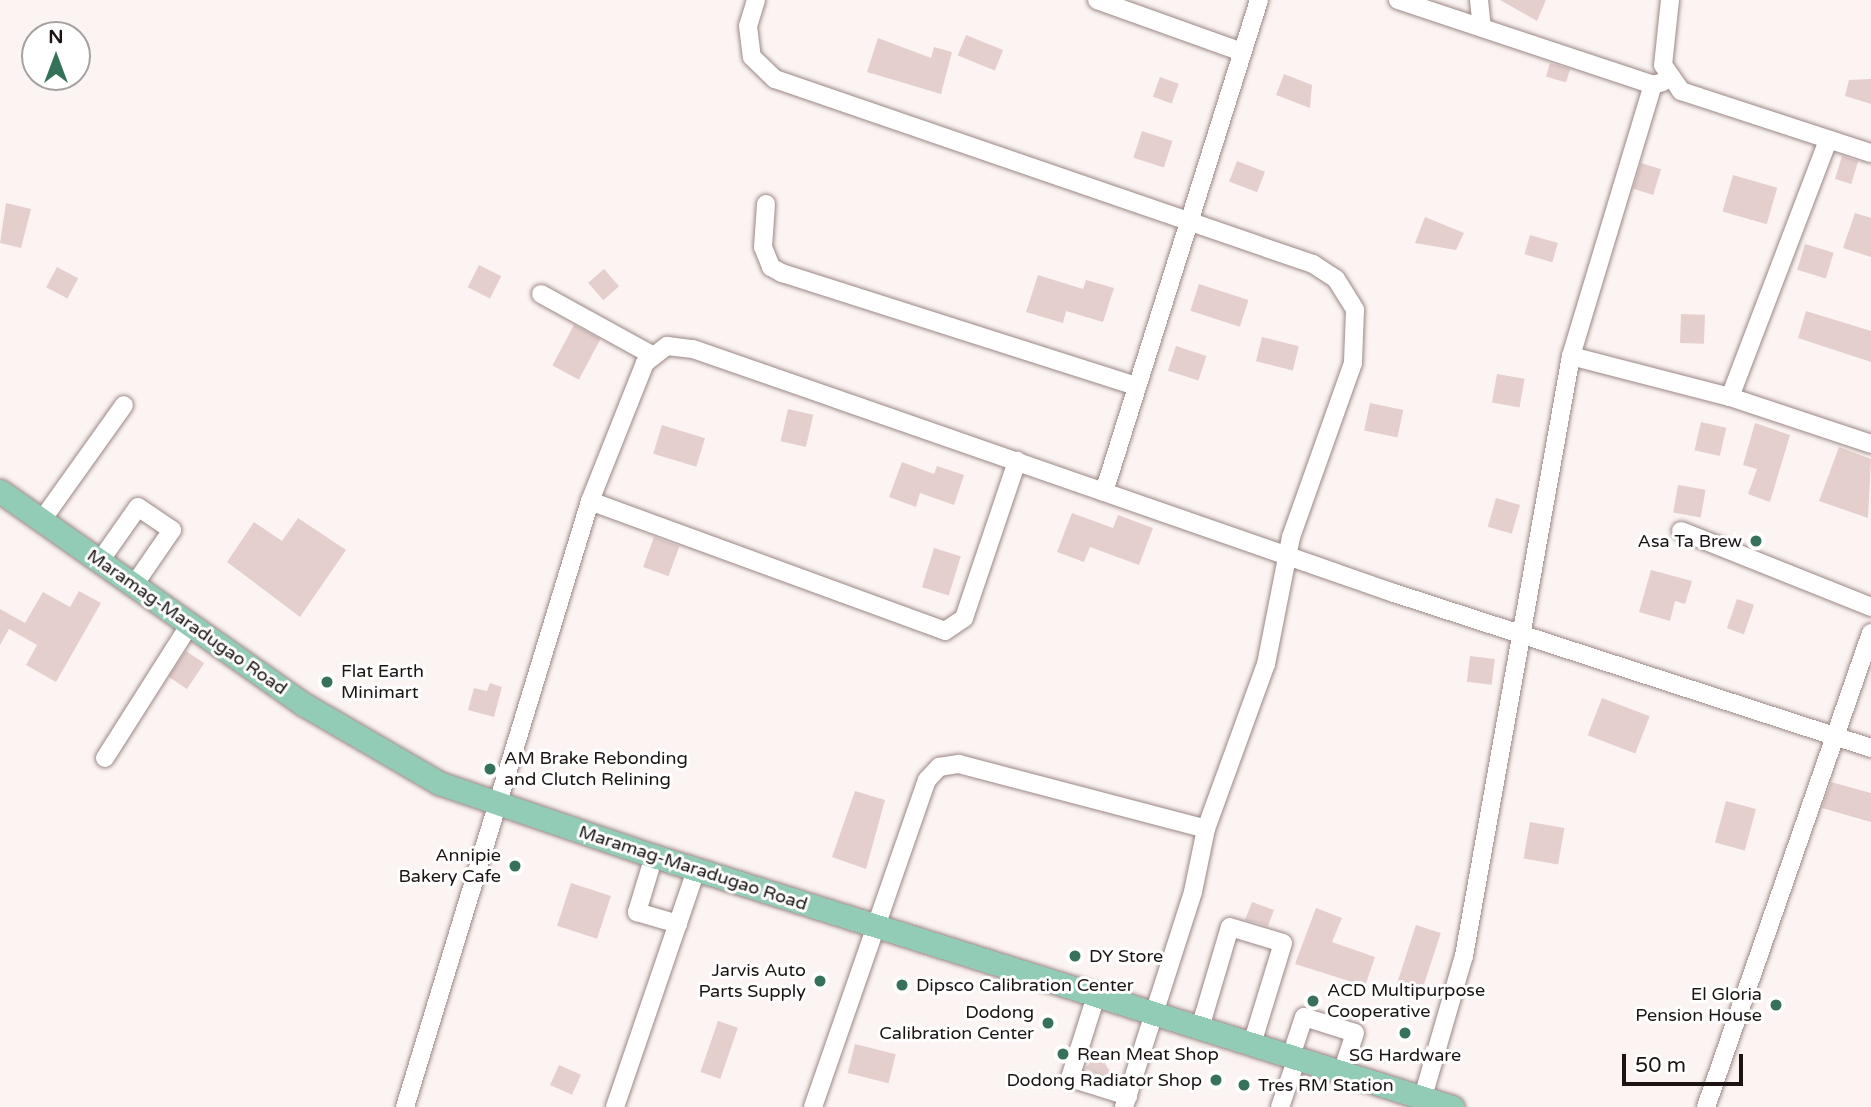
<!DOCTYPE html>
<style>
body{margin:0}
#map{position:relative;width:1871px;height:1107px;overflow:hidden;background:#fcf4f2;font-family:"Varela Round",sans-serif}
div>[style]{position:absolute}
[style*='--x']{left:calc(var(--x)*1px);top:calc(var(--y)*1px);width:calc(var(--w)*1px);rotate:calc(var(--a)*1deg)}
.building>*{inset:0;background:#e4cfcd;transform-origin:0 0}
.roads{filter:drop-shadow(0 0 2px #9a8785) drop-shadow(0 0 2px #9a8785)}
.minor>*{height:18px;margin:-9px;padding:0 9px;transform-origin:9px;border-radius:9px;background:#fff}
.major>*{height:23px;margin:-11.5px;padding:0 11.5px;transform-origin:11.5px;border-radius:11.5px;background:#92ccb6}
.dots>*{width:19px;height:19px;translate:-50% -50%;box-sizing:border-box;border:4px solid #fff;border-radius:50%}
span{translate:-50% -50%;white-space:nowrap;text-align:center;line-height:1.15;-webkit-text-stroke:6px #fff;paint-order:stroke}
.poi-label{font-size:18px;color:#1b1413}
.right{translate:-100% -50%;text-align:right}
.left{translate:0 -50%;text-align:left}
.street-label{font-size:18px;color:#1b1413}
.north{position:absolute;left:21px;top:21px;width:70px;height:70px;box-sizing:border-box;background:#fff;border:2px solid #a4a1a1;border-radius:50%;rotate:0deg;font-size:19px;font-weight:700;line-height:28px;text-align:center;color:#1b1413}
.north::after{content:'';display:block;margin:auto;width:24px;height:32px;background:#36715a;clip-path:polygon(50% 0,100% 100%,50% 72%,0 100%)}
.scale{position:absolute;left:1622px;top:1054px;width:121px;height:32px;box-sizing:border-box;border:4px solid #1b1413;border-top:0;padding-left:9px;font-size:21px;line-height:24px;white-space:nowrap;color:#1b1413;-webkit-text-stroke:5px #fff;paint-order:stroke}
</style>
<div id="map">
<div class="building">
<div style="clip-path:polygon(1500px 0,1546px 0,1537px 21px)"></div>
<div style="left:966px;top:35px;width:40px;height:22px;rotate:22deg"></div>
<div style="clip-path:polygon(878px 38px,931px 58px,934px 47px,952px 52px,941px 94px,867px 72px)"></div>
<div style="left:1550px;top:63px;width:21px;height:14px;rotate:17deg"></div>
<div style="clip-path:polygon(1284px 74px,1312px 85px,1310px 108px,1276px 95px)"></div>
<div style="left:1160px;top:77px;width:20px;height:21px;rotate:20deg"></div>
<div style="clip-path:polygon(1871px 79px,1871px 104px,1845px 96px,1849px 80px)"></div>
<div style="left:1142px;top:131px;width:32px;height:28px;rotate:18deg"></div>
<div style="left:1842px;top:156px;width:17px;height:24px;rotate:17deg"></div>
<div style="left:1237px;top:161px;width:30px;height:22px;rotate:21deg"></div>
<div style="left:1641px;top:163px;width:21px;height:27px;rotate:17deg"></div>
<div style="left:1733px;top:175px;width:46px;height:38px;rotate:16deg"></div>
<div style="clip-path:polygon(6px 203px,31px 209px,21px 248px,0 243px)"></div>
<div style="clip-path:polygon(1855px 213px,1871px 218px,1871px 257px,1843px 248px)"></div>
<div style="clip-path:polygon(1425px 217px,1464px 233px,1456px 250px,1415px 243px)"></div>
<div style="left:1530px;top:235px;width:29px;height:20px;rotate:16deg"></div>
<div style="left:1805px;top:244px;width:30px;height:27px;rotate:17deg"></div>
<div style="left:479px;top:265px;width:25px;height:25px;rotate:27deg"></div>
<div style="left:57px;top:267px;width:24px;height:23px;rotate:28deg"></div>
<div style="left:604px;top:269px;width:23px;height:21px;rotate:49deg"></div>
<div style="clip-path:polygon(1038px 275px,1083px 289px,1086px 280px,1114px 288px,1103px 322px,1066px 311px,1063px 323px,1026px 312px)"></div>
<div style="left:1199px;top:284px;width:52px;height:28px;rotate:18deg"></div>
<div style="clip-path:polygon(1806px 311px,1871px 331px,1871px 362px,1798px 338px)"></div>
<div style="left:1681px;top:314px;width:24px;height:29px;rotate:2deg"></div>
<div style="left:574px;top:325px;width:30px;height:46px;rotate:28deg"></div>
<div style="left:1262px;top:337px;width:38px;height:25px;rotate:14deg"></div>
<div style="left:1176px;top:346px;width:32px;height:26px;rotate:18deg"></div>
<div style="left:1497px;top:374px;width:28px;height:29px;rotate:10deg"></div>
<div style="left:1370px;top:403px;width:34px;height:28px;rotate:12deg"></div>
<div style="left:788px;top:409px;width:26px;height:33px;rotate:13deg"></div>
<div style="left:1701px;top:422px;width:26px;height:29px;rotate:13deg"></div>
<div style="clip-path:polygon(1755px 423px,1790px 435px,1770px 502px,1748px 494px,1757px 469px,1743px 465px)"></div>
<div style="left:662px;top:425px;width:45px;height:30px;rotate:17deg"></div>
<div style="clip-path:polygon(1839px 447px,1871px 459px,1868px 518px,1819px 501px)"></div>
<div style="clip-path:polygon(902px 462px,934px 474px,937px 466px,964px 475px,954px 505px,920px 493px,916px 507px,889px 497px)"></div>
<div style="left:1678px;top:485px;width:28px;height:28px;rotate:10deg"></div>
<div style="left:1496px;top:498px;width:25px;height:30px;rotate:16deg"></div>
<div style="clip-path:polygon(1072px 513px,1113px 528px,1118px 515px,1153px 528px,1139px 565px,1090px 547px,1084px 562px,1057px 552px)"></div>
<div style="clip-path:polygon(298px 518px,346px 550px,300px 617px,227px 562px,254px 522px,282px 541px)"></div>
<div style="left:654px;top:537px;width:27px;height:32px;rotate:20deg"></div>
<div style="left:934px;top:548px;width:28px;height:41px;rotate:17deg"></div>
<div style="clip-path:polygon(1651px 570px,1692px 581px,1685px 604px,1675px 601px,1670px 621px,1639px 612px)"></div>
<div style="clip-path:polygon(79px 591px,101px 603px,56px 682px,26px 665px,37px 645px,9px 629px,0 645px,0 609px,25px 623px,43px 592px,70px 607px)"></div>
<div style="left:1737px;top:599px;width:18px;height:31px;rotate:19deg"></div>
<div style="left:186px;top:651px;width:22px;height:31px;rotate:34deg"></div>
<div style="left:1470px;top:656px;width:25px;height:26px;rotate:7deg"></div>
<div style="clip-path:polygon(490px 683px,502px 687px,494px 717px,468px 710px,474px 688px,487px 691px)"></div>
<div style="left:1602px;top:698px;width:51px;height:40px;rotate:21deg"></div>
<div style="clip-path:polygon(1831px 782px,1871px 793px,1871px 822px,1822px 808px)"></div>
<div style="clip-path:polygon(855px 791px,885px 800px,866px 869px,832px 857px)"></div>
<div style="left:1726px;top:801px;width:31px;height:43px;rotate:15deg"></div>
<div style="left:1530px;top:822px;width:35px;height:37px;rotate:10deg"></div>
<div style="left:571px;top:883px;width:42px;height:45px;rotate:18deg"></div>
<div style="clip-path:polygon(1252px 902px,1274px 910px,1268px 926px,1245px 920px)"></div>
<div style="clip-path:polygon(1316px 908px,1342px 918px,1332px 942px,1375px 957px,1365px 986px,1295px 964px)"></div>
<div style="left:1416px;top:925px;width:26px;height:71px;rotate:18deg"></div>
<div style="left:718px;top:1021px;width:21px;height:54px;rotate:19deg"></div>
<div style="left:855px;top:1044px;width:42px;height:30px;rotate:14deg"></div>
<div style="clip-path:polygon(1099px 1054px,1111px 1073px,1104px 1077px,1085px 1068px)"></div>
<div style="left:559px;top:1065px;width:24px;height:22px;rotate:24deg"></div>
</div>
<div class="roads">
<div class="minor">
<div style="--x:756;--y:0;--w:27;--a:107"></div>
<div style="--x:748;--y:26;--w:31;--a:83"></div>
<div style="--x:752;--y:57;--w:32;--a:44"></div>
<div style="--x:775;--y:79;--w:569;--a:18.98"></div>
<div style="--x:1313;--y:264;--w:27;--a:33"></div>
<div style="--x:1336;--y:279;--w:36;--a:58"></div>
<div style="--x:1355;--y:310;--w:53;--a:92.2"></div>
<div style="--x:1353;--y:363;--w:185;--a:109.6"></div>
<div style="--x:1291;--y:537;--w:129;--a:101.1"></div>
<div style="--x:1266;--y:664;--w:176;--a:110"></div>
<div style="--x:1206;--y:829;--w:64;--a:101.7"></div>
<div style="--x:1193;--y:892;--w:226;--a:107.8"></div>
<div style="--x:1097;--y:0;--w:154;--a:19.7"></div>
<div style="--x:1398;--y:0;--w:269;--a:18.4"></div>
<div style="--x:1653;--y:85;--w:10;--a:-17"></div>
<div style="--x:1479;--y:0;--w:28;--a:84"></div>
<div style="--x:1670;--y:0;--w:65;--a:96.1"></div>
<div style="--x:1663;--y:65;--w:32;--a:55"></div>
<div style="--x:1681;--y:91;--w:200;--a:18.1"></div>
<div style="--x:766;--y:204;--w:43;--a:94"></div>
<div style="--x:763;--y:247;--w:22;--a:68"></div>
<div style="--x:771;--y:267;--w:13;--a:29"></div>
<div style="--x:782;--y:273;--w:368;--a:17.7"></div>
<div style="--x:541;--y:294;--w:124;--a:28.8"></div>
<div style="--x:1571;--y:356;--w:164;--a:14.5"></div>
<div style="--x:1730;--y:397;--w:149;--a:18.4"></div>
<div style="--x:1730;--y:397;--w:274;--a:-69.1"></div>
<div style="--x:1104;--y:492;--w:516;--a:-72.51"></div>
<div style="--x:590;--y:501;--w:378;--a:20.1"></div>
<div style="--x:945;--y:631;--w:23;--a:-34"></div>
<div style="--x:964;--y:618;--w:166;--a:-71.3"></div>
<div style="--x:42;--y:520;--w:141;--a:-54.5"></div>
<div style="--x:1681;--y:531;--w:205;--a:21.8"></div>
<div style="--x:100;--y:561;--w:66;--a:-54.9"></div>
<div style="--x:138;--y:507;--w:41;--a:34.1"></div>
<div style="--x:172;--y:530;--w:67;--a:124.6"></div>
<div style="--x:105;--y:758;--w:159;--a:-57.6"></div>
<div style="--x:654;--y:856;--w:59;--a:106.9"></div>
<div style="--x:637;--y:912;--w:43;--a:16.3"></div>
<div style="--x:1096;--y:996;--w:86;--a:107.6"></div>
<div style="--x:1070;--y:1078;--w:61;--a:17.2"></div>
<div style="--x:1200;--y:1028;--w:105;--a:-73.5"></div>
<div style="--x:1230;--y:927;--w:55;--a:16.8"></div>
<div style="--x:1283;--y:943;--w:106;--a:107.1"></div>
<div style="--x:1291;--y:1056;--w:41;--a:-71.6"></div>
<div style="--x:1304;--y:1017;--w:53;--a:17.4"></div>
<div style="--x:1355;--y:1033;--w:41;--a:108.4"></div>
<div style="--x:405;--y:1107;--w:634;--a:-73.02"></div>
<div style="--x:590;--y:501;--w:149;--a:-68.3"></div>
<div style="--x:645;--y:363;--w:28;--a:-38"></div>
<div style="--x:667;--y:346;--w:26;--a:7"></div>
<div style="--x:693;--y:349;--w:742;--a:19.19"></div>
<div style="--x:1394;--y:593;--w:502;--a:18"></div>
<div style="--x:615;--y:1107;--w:250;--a:-71.1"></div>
<div style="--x:813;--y:1107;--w:346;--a:-70.8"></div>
<div style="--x:927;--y:780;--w:18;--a:-47"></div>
<div style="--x:939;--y:767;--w:20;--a:-9"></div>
<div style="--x:959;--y:764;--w:255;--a:14.7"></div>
<div style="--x:1280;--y:1107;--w:52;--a:-70.9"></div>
<div style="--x:1420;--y:1107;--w:157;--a:-73.8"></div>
<div style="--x:1464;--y:956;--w:609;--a:-79.89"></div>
<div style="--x:1571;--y:356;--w:283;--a:-73.2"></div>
<div style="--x:1706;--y:1107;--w:502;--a:-70.81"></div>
</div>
<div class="major">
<div style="--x:0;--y:491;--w:373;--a:35.1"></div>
<div style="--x:305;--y:705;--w:155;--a:30.2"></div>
<div style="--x:439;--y:783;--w:227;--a:18.8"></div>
<div style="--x:654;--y:856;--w:837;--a:17.46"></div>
</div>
</div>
<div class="dots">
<div style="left:1756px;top:541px;background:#36715a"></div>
<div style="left:327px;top:682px;background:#36715a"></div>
<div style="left:490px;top:769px;background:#36715a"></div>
<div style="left:515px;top:866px;background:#36715a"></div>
<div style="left:1075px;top:956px;background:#36715a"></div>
<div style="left:820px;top:981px;background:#36715a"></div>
<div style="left:902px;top:985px;background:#36715a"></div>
<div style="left:1313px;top:1001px;background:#36715a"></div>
<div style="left:1776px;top:1005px;background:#36715a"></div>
<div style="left:1048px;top:1023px;background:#36715a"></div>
<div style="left:1405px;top:1033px;background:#36715a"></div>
<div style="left:1063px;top:1054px;background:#36715a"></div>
<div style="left:1216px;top:1080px;background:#36715a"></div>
<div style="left:1244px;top:1085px;background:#36715a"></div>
</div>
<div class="poi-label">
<span class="right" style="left:1742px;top:541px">Asa Ta Brew</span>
<span class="left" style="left:341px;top:682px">Flat Earth<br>Minimart</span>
<span class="left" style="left:504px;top:769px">AM Brake Rebonding<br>and Clutch Relining</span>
<span class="right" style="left:501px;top:866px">Annipie<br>Bakery Cafe</span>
<span class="left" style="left:1089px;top:956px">DY Store</span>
<span class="right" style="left:806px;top:981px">Jarvis Auto<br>Parts Supply</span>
<span class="left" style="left:916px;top:985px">Dipsco Calibration Center</span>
<span class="left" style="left:1327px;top:1001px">ACD Multipurpose<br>Cooperative</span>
<span class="right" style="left:1762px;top:1005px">El Gloria<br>Pension House</span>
<span class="right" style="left:1034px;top:1023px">Dodong<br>Calibration Center</span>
<span class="left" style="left:1077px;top:1054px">Rean Meat Shop</span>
<span style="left:1405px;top:1055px">SG Hardware</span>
<span class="right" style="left:1202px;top:1080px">Dodong Radiator Shop</span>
<span class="left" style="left:1258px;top:1085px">Tres RM Station</span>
</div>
<div class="street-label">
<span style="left:187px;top:622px;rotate:35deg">Maramag-Maradugao Road</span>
<span style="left:693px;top:868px;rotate:18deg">Maramag-Maradugao Road</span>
</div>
<div class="north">N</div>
<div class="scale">50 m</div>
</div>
